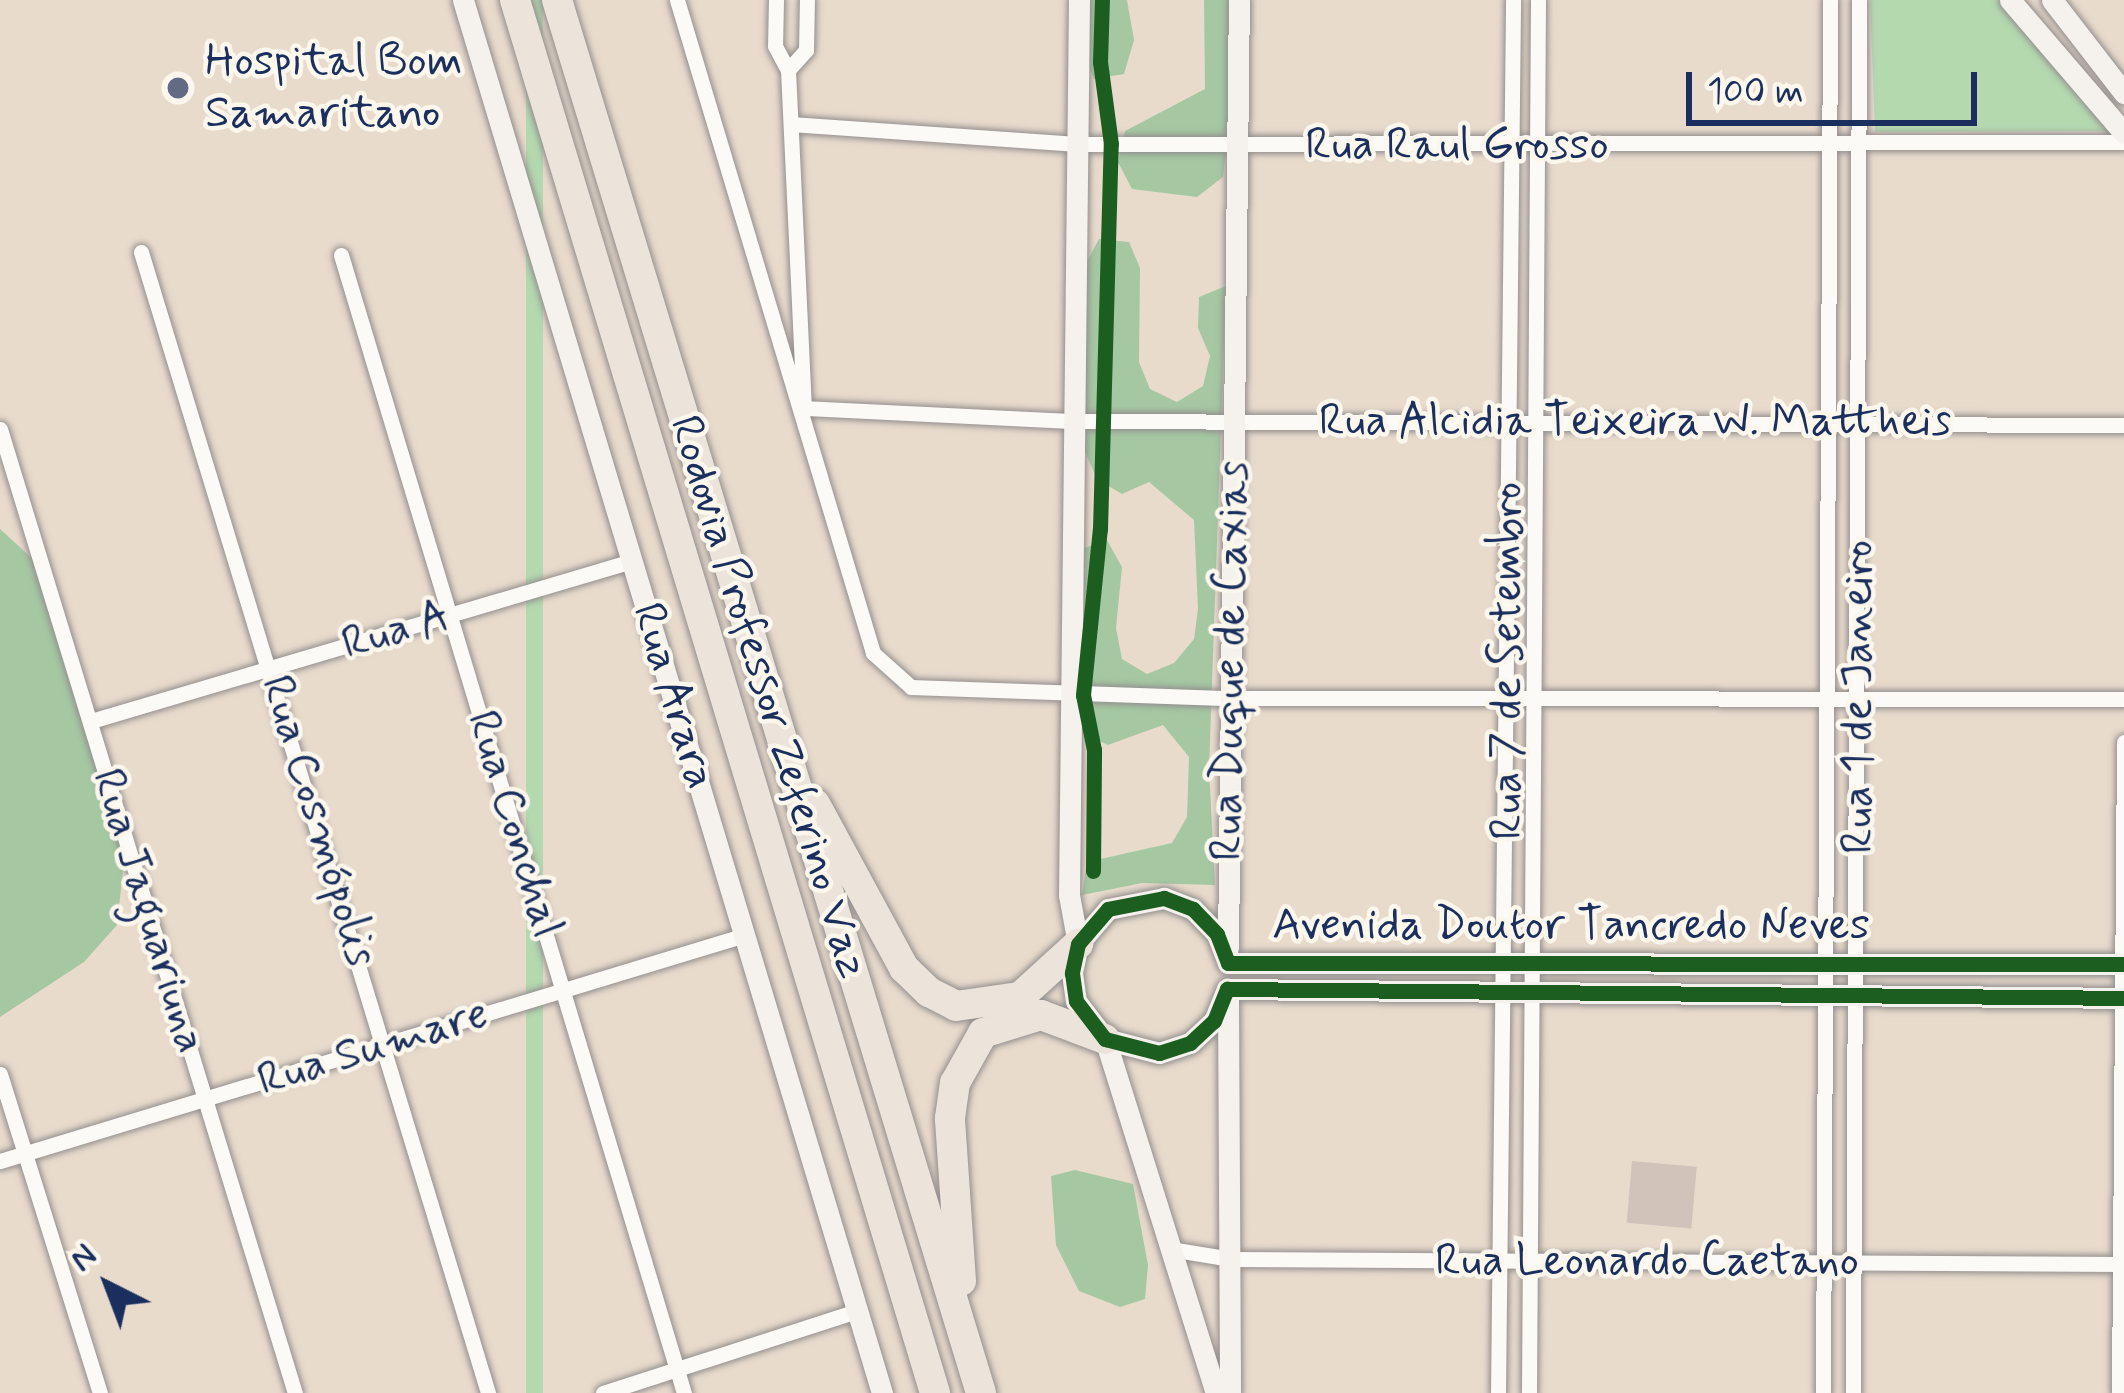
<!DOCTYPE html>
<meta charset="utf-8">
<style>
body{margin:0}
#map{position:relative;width:2124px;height:1393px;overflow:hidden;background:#e9dbcc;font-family:Mynerve,sans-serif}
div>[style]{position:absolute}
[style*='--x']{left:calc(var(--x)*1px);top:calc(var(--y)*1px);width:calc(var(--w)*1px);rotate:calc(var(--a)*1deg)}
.green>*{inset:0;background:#b4d9af;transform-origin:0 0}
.forest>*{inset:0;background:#a5c8a2}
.building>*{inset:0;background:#d2c3ba;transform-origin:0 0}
.roads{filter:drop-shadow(0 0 3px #938f8f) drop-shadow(0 0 3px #938f8f)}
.street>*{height:15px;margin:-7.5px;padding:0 7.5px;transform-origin:7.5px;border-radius:7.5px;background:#fcfaf7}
.secondary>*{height:21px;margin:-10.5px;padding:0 10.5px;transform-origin:10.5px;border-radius:10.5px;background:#f5f1ec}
.highway>*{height:30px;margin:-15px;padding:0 15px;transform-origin:15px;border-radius:15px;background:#ece4da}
.cycleway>*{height:15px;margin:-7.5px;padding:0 7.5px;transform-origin:7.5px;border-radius:7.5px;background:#1b5e20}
.dots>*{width:33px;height:33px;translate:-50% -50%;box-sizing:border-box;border:6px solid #fbf7ec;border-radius:50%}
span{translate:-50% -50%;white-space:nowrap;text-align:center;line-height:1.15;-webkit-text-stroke:9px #fbf7ec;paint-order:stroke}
.poi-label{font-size:45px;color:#1b2f5e}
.left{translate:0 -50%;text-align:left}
.street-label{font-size:45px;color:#1b2f5e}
.north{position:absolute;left:48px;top:1225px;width:120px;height:120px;-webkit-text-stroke:9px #fbf7ec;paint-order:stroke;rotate:318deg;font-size:33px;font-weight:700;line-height:48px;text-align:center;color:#1b2f5e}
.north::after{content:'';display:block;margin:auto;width:42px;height:54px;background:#1b2f5e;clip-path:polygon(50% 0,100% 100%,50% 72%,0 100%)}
.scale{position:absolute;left:1686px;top:72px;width:291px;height:54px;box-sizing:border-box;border:6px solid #1b2f5e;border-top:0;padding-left:15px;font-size:36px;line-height:42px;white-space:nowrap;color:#1b2f5e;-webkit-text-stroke:9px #fbf7ec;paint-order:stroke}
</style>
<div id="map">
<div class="green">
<div style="left:526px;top:0;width:17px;height:1456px"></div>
<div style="clip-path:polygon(1870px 0,2004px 0,2110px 131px,1875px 132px)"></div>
</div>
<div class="forest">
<div style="clip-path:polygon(1086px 0,1127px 0,1134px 40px,1124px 74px,1094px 79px,1083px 51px)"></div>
<div style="clip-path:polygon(1204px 0,1244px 0,1223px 177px,1197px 197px,1132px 189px,1118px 162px,1125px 131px,1205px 89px)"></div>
<div style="clip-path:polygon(1099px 239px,1129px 242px,1140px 268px,1139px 362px,1150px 389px,1177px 402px,1203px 386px,1210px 356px,1198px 328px,1199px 297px,1226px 286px,1209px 769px,1215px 885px,1142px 883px,1082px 895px,1087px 862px,1172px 843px,1187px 817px,1189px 757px,1163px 725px,1108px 745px,1081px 732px,1079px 550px,1107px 540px,1122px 567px,1116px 628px,1122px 659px,1147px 674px,1174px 663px,1194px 639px,1198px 609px,1194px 520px,1149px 482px,1122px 494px,1097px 479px,1085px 452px,1085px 265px)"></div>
<div style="clip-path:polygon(0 529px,35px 561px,120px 829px,124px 862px,117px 925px,84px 962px,0 1017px)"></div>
<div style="clip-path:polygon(1075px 1170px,1133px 1184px,1148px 1265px,1145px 1299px,1120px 1307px,1079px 1291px,1056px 1245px,1051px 1176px)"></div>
</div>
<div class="building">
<div style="left:1632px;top:1161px;width:65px;height:62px;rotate:5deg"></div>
</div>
<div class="roads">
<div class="street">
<div style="--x:677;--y:0;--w:682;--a:73.29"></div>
<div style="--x:873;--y:653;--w:51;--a:41.8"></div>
<div style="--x:911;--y:687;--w:319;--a:2"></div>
<div style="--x:1230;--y:698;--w:894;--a:0.06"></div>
<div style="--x:776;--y:0;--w:46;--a:91.2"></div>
<div style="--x:775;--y:46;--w:27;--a:62"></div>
<div style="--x:788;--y:70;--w:338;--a:87.3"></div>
<div style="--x:804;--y:408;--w:270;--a:2.8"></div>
<div style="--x:1074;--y:421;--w:1050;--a:0.22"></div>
<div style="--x:788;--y:70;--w:27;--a:-48"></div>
<div style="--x:806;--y:50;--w:50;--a:-88.9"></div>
<div style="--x:791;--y:124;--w:287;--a:4"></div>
<div style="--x:1077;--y:144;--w:1047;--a:-0.11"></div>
<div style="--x:141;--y:252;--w:1193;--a:73.08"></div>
<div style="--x:341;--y:255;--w:1189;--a:73.23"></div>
<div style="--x:0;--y:429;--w:1008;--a:72.99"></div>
<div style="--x:91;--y:721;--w:564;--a:-16.48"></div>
<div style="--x:0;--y:1074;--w:334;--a:72.6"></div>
<div style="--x:0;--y:1161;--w:779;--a:-16.88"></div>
<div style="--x:1170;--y:1249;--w:62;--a:9.3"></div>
<div style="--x:1231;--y:1259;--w:893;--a:0.32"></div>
<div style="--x:603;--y:1393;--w:267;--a:-17.9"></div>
<div style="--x:1498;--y:1393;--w:1393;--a:-89.38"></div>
<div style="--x:1529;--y:1393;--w:1393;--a:-89.63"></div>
<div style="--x:1823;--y:1393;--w:1393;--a:-89.71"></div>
<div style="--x:1853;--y:1393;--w:1393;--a:-89.75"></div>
<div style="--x:2119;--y:1393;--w:651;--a:-89.56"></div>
</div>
<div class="secondary">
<div style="--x:463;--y:0;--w:1455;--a:73.26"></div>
<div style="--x:2010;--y:0;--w:175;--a:49.4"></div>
<div style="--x:2052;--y:0;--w:118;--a:52.3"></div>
<div style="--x:1078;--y:944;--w:50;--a:-100.4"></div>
<div style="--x:1069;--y:895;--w:895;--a:-89.36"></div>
<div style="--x:1228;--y:948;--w:948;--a:-89.34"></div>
<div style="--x:2124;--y:964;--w:896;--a:-179.94"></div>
<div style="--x:1228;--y:963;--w:31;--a:-111"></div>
<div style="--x:1217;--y:934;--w:35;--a:-134"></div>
<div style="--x:1193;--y:909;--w:31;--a:-159"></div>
<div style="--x:1164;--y:898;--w:57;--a:168.9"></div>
<div style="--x:1108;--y:909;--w:46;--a:130.6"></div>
<div style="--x:1078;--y:944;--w:30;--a:102"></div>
<div style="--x:1072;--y:973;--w:28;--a:82"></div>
<div style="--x:1076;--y:1001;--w:48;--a:52.7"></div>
<div style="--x:1105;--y:1039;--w:56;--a:14.5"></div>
<div style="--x:1159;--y:1053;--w:33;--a:-18"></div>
<div style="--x:1190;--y:1043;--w:33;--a:-43"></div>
<div style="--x:1214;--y:1021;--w:35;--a:-68"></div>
<div style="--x:1227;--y:989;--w:897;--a:0.57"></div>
<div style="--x:1228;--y:998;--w:395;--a:89.7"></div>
<div style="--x:1105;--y:1039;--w:371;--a:72.6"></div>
</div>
<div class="highway">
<div style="--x:515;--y:0;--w:1455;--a:73.22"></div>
<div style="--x:557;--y:0;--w:1456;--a:73.07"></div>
<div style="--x:815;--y:804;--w:187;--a:61.5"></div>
<div style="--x:904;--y:968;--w:35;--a:44"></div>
<div style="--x:929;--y:992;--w:30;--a:27"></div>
<div style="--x:956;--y:1006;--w:65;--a:-8"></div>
<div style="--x:1020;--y:997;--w:79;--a:-42.4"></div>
<div style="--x:961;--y:1281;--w:163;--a:-93.9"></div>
<div style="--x:950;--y:1118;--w:35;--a:-82"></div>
<div style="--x:955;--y:1083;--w:57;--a:-60.8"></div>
<div style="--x:983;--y:1033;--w:61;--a:-17.2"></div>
<div style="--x:1041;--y:1015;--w:68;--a:20.6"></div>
</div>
</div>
<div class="cycleway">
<div style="--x:1093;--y:871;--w:121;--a:-89.5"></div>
<div style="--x:1094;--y:750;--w:56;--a:-101.3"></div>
<div style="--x:1083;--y:695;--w:167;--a:-84.2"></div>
<div style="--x:1100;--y:529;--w:385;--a:-88.4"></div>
<div style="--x:1111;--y:144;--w:83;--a:-97.6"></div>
<div style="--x:1100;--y:62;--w:62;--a:-88.2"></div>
<div style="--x:2124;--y:964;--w:896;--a:-179.94"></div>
<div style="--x:1228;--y:963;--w:31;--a:-111"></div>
<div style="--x:1217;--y:934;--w:35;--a:-134"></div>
<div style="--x:1193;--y:909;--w:31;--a:-159"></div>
<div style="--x:1164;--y:898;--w:57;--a:168.9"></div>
<div style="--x:1108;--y:909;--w:46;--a:130.6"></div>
<div style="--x:1078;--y:944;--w:30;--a:102"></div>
<div style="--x:1072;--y:973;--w:28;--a:82"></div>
<div style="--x:1076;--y:1001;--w:48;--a:52.7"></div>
<div style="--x:1105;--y:1039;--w:56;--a:14.5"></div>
<div style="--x:1159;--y:1053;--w:33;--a:-18"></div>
<div style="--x:1190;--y:1043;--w:33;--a:-43"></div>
<div style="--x:1214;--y:1021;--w:35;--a:-68"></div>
<div style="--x:1227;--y:989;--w:897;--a:0.57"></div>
</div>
<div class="dots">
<div style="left:178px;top:88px;background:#636b84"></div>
</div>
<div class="poi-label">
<span class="left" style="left:205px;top:88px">Hospital Bom<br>Samaritano</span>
</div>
<div class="street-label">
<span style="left:1457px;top:146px">Rua Raul Grosso</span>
<span style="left:1635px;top:422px">Rua Alcidia Teixeira W. Mattheis</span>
<span style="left:396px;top:631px;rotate:-16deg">Rua A</span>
<span style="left:1231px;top:661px;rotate:-89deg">Rua Duque de Caxias</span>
<span style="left:1508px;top:661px;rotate:-90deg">Rua 7 de Setembro</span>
<span style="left:673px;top:696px;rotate:73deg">Rua Arara</span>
<span style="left:768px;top:697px;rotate:73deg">Rodovia Professor Zeferino Vaz</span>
<span style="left:1859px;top:697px;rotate:-90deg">Rua 1 de Janeiro</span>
<span style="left:318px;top:821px;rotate:73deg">Rua Cosmópolis</span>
<span style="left:514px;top:824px;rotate:73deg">Rua Conchal</span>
<span style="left:148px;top:911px;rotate:73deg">Rua Jaguariuna</span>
<span style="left:1571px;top:926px">Avenida Doutor Tancredo Neves</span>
<span style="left:373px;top:1048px;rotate:-17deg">Rua Sumare</span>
<span style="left:1647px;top:1262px">Rua Leonardo Caetano</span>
</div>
<div class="north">N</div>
<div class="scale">100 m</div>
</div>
